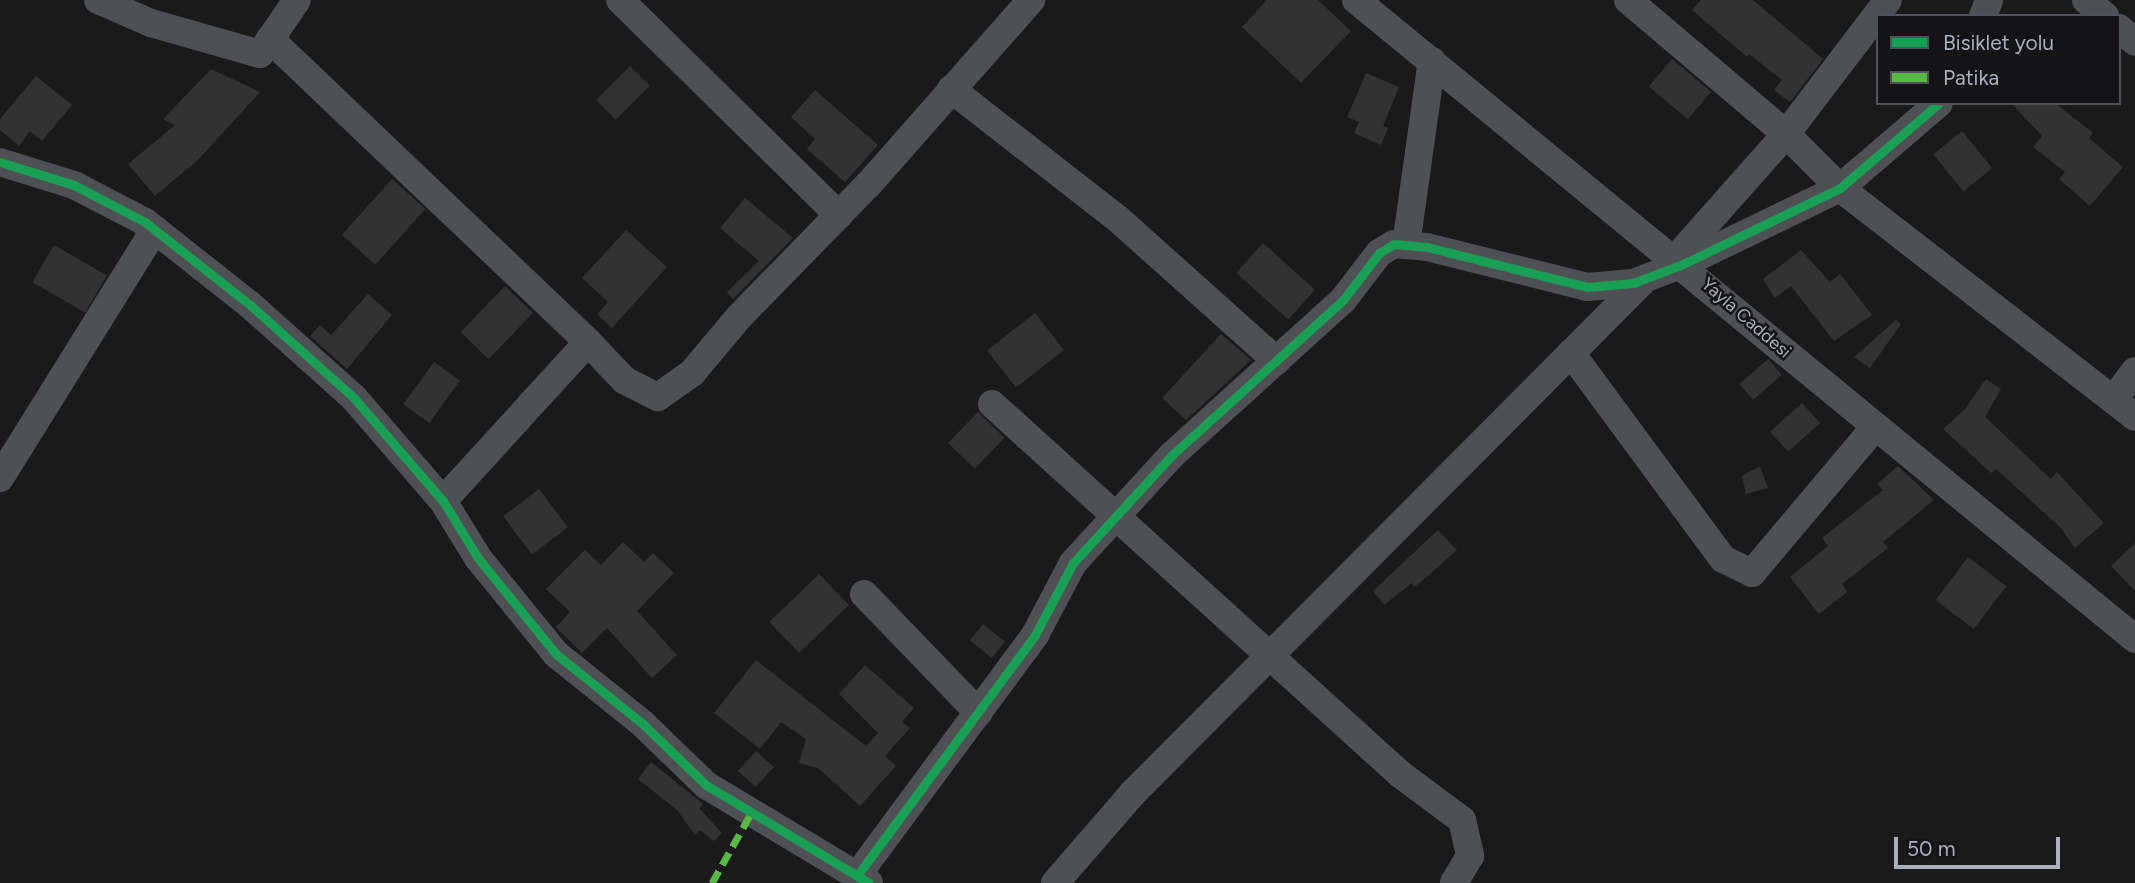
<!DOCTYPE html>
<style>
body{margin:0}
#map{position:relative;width:2135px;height:883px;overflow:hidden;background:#1a1a1b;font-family:Figtree,sans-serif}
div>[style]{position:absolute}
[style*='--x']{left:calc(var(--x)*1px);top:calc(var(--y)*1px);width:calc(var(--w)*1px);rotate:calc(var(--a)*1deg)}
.building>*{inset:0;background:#323233;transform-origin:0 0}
.minor>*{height:28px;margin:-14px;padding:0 14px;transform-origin:14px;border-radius:14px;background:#4e5054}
.quiet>*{height:7px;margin-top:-3.5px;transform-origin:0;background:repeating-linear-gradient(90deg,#58b947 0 14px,transparent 0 21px)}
.cycleway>*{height:9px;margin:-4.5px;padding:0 4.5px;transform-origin:4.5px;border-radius:4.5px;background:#1a9f57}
span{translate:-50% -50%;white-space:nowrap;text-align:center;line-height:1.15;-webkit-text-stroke:5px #141417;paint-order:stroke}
.street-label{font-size:18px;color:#abafbc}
.legend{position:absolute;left:1876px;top:14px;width:245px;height:91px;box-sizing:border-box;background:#141417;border:2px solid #505259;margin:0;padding:9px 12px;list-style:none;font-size:21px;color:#abafbc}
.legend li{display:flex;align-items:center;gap:14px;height:35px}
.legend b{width:35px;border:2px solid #505259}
.scale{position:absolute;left:1894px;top:837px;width:166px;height:32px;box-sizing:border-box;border:4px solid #abafbc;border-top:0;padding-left:9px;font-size:21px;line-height:24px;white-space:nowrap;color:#abafbc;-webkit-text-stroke:5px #141417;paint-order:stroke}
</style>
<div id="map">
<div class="building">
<div style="clip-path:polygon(1267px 0,1318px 0,1351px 31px,1301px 83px,1242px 27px)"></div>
<div style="clip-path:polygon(1701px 0,1753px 0,1823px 59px,1790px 102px,1774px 90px,1782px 80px,1749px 54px,1747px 57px,1692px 10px)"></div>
<div style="left:1672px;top:59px;width:51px;height:36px;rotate:40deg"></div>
<div style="left:630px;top:66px;width:28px;height:48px;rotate:45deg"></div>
<div style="clip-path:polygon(211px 69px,260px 92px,198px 160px,155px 196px,128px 164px,175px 125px,163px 119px)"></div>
<div style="clip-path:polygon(1366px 73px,1399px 87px,1383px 126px,1388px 128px,1381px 145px,1354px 133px,1359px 122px,1347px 117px)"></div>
<div style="clip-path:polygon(36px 76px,72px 105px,42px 141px,30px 131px,19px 146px,0 130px,0 119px)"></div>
<div style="clip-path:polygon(815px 90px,878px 145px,845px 182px,807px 149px,815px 139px,791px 117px)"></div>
<div style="clip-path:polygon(2011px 103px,2055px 103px,2093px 133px,2089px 138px,2123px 167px,2090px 206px,2059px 179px,2065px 172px,2033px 147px,2042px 136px)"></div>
<div style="left:1962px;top:131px;width:48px;height:37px;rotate:51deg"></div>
<div style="left:392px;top:179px;width:45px;height:75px;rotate:42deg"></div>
<div style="clip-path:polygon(745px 198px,793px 238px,733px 299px,727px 292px,759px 261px,720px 228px)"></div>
<div style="clip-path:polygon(626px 230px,667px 267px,612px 328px,597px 314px,608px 302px,582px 278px)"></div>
<div style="left:1263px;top:243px;width:70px;height:40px;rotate:42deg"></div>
<div style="left:54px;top:245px;width:61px;height:43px;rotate:30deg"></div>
<div style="clip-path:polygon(1801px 250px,1830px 282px,1840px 274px,1872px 315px,1834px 341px,1791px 286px,1775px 298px,1763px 279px)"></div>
<div style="left:505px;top:286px;width:39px;height:64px;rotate:44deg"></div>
<div style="clip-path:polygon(368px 294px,392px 315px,347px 369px,310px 336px,320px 325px,331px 335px)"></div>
<div style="left:1035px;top:313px;width:47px;height:61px;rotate:52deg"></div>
<div style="clip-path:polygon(1896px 320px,1901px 324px,1870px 368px,1854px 357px)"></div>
<div style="clip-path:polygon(1221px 334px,1251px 360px,1186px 420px,1162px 398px)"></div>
<div style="left:1768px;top:359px;width:21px;height:38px;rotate:49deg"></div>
<div style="left:434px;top:362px;width:32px;height:52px;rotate:36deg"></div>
<div style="clip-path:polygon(1986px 379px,2001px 389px,1985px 417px,2051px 479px,2057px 472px,2104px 523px,2075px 548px,2060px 527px,1996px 469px,1991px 473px,1943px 429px,1965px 409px)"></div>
<div style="left:1802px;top:403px;width:27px;height:43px;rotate:48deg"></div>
<div style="left:978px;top:412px;width:37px;height:43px;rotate:44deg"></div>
<div style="clip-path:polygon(1760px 466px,1768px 488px,1746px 494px,1742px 476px)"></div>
<div style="clip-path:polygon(1898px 466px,1934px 500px,1883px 542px,1888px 548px,1842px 584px,1847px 592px,1819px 614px,1790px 577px,1828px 546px,1822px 538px,1883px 490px,1877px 484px)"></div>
<div style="left:539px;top:489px;width:48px;height:45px;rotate:53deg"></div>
<div style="clip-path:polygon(1438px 530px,1457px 550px,1422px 581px,1414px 587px,1412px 583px,1384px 605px,1373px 591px)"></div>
<div style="clip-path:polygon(623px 542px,644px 562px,653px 553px,674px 573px,637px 611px,677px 655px,652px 678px,607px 628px,582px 653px,556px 627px,570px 612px,546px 589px,585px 550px,601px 565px)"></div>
<div style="clip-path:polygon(2135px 543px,2135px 591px,2111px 566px)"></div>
<div style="left:1968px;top:557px;width:48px;height:54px;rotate:37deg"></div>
<div style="left:819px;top:574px;width:43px;height:69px;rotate:46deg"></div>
<div style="left:983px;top:624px;width:28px;height:21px;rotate:39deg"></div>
<div style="clip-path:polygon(756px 660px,866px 746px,878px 733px,839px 694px,865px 665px,914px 708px,902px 722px,910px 728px,885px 756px,896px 766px,860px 806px,818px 768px,799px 763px,806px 739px,781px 722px,760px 749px,714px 713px)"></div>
<div style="left:756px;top:751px;width:24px;height:27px;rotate:42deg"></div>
<div style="clip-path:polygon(651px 762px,703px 804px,699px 808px,722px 833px,714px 841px,700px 830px,695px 835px,677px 810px,638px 779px)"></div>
</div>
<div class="minor">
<div style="--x:98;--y:0;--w:58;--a:23.5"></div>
<div style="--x:151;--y:23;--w:113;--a:15.9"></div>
<div style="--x:260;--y:54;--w:65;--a:-55.6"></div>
<div style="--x:620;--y:0;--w:307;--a:44.5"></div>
<div style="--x:1356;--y:0;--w:1008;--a:39.36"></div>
<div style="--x:1628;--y:0;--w:207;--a:40.3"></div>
<div style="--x:1786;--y:134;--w:76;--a:45"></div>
<div style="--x:1840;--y:188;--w:373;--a:37.8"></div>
<div style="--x:2086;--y:0;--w:25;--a:40"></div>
<div style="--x:1983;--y:16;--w:17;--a:-69"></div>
<div style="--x:2119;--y:28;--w:21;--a:41"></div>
<div style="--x:270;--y:39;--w:439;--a:43.6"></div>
<div style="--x:588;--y:342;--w:215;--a:132.4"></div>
<div style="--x:951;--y:89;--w:212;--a:37.9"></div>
<div style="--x:1118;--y:219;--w:213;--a:41.8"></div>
<div style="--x:0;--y:162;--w:77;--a:17.3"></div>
<div style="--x:74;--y:185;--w:80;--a:27.5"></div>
<div style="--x:145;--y:222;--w:132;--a:38.3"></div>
<div style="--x:249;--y:304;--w:141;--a:41.8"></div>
<div style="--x:354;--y:398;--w:136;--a:49.2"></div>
<div style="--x:443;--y:501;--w:67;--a:58.4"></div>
<div style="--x:478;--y:558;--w:124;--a:50.9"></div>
<div style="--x:556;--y:654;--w:112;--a:38.8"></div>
<div style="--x:643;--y:724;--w:88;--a:44.1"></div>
<div style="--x:706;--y:785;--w:190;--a:31"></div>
<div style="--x:1406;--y:245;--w:186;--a:-82"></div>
<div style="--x:1676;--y:258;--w:166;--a:-48.4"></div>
<div style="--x:1786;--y:134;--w:168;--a:-52.7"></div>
<div style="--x:588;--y:342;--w:52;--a:46.5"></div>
<div style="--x:624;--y:380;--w:38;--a:27"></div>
<div style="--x:658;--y:397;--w:42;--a:-35.2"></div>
<div style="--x:692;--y:373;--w:73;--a:-50"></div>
<div style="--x:739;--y:317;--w:185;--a:-45.7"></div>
<div style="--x:868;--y:185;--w:247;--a:-48.6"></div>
<div style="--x:1571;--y:353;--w:256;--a:53.6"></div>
<div style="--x:1723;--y:559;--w:32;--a:26"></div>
<div style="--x:1752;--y:573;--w:189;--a:-49.9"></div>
<div style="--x:2113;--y:400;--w:36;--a:-53"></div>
<div style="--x:992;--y:404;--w:551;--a:42.2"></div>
<div style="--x:1400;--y:774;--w:77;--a:36.6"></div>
<div style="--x:1462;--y:820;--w:37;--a:77"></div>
<div style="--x:1470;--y:856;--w:31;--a:121"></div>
<div style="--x:0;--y:478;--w:293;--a:-58.1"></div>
<div style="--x:864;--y:594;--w:165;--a:46"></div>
<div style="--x:859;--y:873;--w:296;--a:-53.5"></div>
<div style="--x:1035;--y:635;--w:81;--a:-62.2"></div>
<div style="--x:1073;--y:563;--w:147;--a:-47.5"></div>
<div style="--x:1172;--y:455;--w:231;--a:-42.2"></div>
<div style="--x:1343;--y:300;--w:59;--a:-52.5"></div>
<div style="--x:1379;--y:253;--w:17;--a:-31"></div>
<div style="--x:1394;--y:244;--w:33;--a:5"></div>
<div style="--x:1427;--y:247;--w:165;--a:14"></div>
<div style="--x:1587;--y:287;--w:46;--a:-5"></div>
<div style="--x:1633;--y:283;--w:53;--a:-20.8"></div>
<div style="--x:1683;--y:264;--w:174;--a:-25.8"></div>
<div style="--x:1840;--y:188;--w:130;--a:-40.6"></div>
<div style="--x:1055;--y:883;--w:118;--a:-49.1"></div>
<div style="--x:1132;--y:794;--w:728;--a:-45.11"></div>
</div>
<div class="quiet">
<div style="--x:712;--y:883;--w:84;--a:-60.7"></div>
</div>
<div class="cycleway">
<div style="--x:0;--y:162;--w:77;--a:17.3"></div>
<div style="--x:74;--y:185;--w:80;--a:27.5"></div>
<div style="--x:145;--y:222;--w:132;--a:38.3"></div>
<div style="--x:249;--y:304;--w:141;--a:41.8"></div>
<div style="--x:354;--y:398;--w:136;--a:49.2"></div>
<div style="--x:443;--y:501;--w:67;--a:58.4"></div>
<div style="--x:478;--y:558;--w:124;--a:50.9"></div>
<div style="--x:556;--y:654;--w:112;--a:38.8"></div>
<div style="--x:643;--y:724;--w:88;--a:44.1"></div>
<div style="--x:706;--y:785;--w:190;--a:31"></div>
<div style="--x:859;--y:873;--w:296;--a:-53.5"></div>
<div style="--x:1035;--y:635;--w:81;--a:-62.2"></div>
<div style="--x:1073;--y:563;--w:147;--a:-47.5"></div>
<div style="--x:1172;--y:455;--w:231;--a:-42.2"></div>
<div style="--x:1343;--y:300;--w:59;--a:-52.5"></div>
<div style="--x:1379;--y:253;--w:17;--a:-31"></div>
<div style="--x:1394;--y:244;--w:33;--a:5"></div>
<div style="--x:1427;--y:247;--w:165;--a:14"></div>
<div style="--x:1587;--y:287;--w:46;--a:-5"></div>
<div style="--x:1633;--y:283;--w:53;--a:-20.8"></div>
<div style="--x:1683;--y:264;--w:174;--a:-25.8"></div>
<div style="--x:1840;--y:188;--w:130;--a:-40.6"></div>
</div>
<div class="street-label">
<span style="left:1746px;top:318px;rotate:41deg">Yayla Caddesi</span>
</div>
<ul class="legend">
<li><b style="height:9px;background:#1a9f57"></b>Bisiklet yolu</li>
<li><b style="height:9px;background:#58b947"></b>Patika</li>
</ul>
<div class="scale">50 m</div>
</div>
